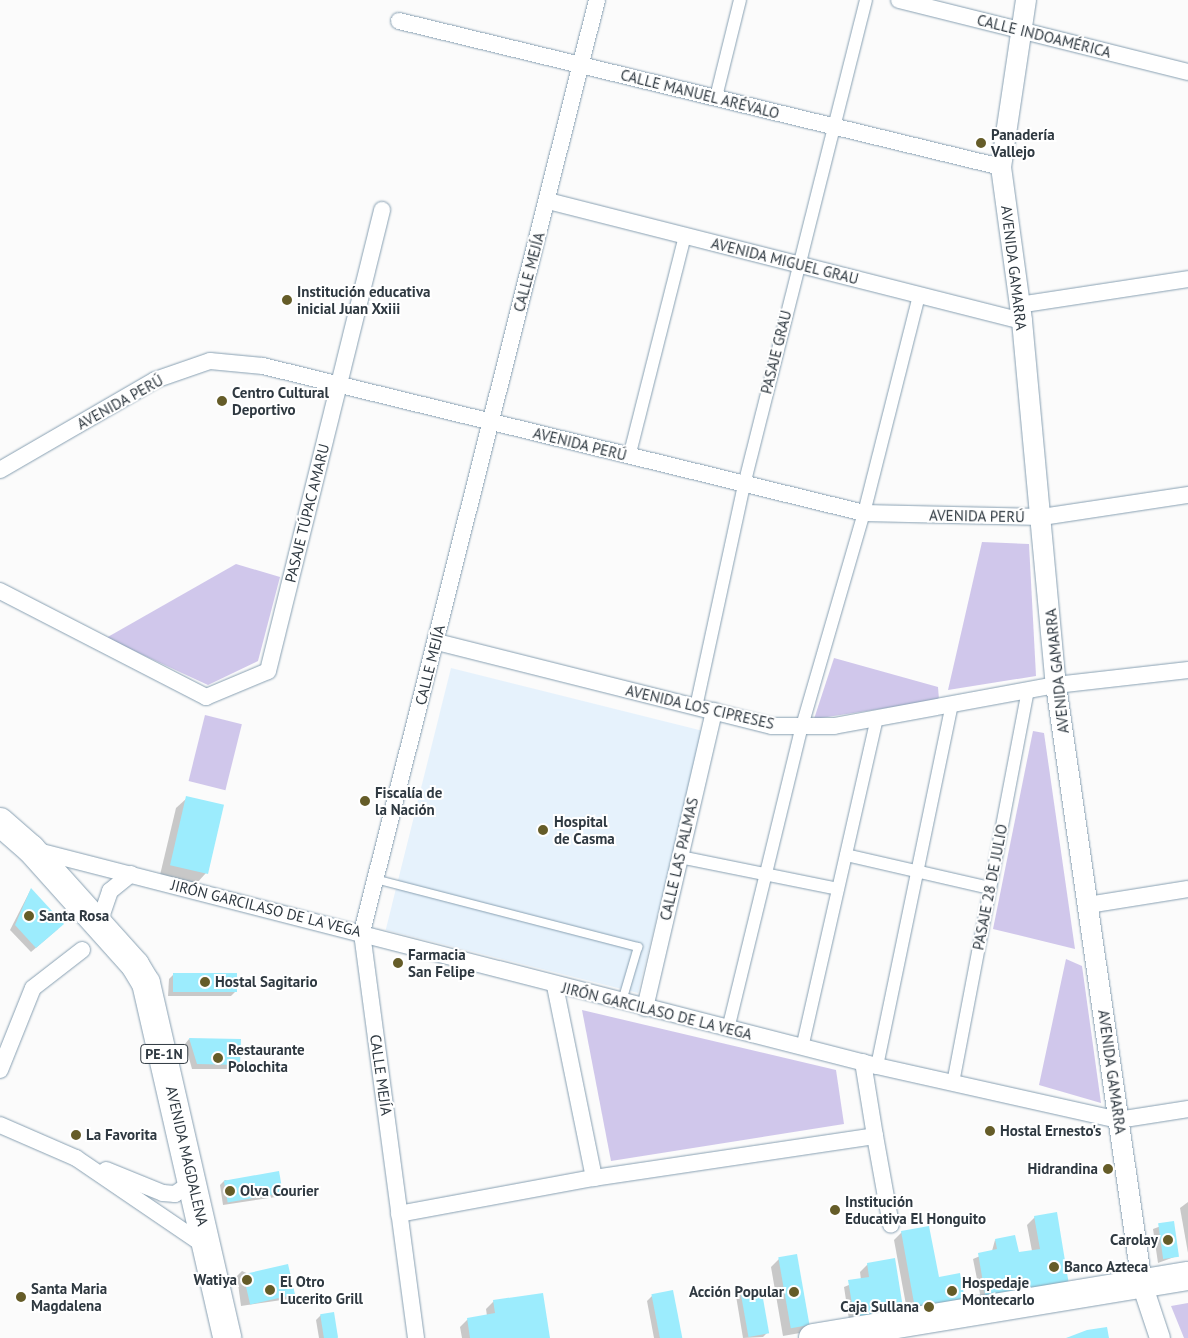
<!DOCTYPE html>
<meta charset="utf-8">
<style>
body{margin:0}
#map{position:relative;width:1188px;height:1338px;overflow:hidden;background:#fbfbfb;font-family:"PT Sans",sans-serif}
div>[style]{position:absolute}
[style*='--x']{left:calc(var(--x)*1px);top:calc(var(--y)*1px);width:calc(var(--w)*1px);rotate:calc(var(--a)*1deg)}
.built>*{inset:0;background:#e6f2fc;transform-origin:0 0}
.green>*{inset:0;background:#d0c7eb;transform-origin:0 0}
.shadow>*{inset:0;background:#0003}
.building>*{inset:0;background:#9cecfd;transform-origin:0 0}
.roads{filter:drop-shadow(0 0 1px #88a0b2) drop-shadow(0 0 1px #88a0b2)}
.service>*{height:8px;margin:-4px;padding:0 4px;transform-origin:4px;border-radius:4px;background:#fff}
.pedestrian>*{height:12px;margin:-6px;padding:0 6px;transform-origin:6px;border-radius:6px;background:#fff}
.minor>*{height:16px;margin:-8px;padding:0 8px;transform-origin:8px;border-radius:8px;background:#fff}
.tertiary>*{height:20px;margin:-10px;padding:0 10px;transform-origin:10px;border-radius:10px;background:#fff}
.trunk>*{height:28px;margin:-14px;padding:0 14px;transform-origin:14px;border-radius:14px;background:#fff}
.dots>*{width:14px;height:14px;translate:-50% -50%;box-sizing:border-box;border:2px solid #fff;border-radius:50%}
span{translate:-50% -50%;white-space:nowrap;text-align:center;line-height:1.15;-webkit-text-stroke:4px #fff;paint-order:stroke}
.shield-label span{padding:1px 4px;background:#fff;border:1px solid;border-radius:4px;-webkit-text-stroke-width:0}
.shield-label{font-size:14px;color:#2f3941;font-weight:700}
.street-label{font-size:15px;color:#2f3941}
.poi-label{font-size:15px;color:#2f3941;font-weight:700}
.left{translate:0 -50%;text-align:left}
.right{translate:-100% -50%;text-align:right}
</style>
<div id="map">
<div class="built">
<div style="left:451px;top:668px;width:260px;height:270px;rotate:14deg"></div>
</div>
<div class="green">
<div style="clip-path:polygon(982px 542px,1029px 544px,1036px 676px,948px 690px)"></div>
<div style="clip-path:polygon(236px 564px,280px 577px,258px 661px,208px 685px,106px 638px)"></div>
<div style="clip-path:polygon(834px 658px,938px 687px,939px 700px,814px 719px)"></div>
<div style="left:205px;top:715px;width:38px;height:68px;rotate:14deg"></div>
<div style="clip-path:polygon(1033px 731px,1044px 733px,1075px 949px,993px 929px)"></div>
<div style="clip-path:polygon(1066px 959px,1082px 966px,1101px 1103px,1039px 1085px)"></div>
<div style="clip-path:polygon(582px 1010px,836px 1070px,844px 1124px,611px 1161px)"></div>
<div style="clip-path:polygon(1188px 1303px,1188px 1338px,1184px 1338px,1171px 1306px)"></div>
</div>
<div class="shadow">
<div style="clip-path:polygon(187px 798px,206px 873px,196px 884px,160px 875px,176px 808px)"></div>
<div style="clip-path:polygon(31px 889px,58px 929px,31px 952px,10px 930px)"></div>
<div style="clip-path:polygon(174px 974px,236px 991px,231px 996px,168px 996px,169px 979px)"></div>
<div style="clip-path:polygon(189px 1039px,239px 1064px,234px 1069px,192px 1069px,185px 1044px)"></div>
<div style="clip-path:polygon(225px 1180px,281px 1192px,276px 1197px,223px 1205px,220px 1185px)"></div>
<div style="clip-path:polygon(1188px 1202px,1188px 1253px,1180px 1208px)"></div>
<div style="clip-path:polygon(1035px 1217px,1068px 1284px,981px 1299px,973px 1259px,992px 1251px,995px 1240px,1018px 1254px,1032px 1251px,1027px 1225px)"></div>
<div style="clip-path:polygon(1172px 1222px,1177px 1256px,1158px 1263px,1153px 1229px)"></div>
<div style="clip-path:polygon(902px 1232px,938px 1280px,909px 1321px,894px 1240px)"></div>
<div style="clip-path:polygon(779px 1259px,808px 1325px,800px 1333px,783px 1336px,771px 1267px)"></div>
<div style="clip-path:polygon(868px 1264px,895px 1321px,850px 1326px,844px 1287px,861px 1280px,860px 1272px)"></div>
<div style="clip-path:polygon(242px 1271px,294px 1294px,289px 1299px,241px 1306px,237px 1276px)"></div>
<div style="clip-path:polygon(741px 1291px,768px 1332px,763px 1337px,743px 1338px,736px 1296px)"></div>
<div style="clip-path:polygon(652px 1296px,681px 1338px,654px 1338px,647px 1301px)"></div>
<div style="clip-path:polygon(494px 1301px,548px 1338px,462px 1338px,460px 1327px,468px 1319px,487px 1316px,486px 1309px)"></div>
<div style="clip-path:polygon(321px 1315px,337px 1338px,319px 1338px,316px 1320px)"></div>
</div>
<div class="building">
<div style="left:186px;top:796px;width:39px;height:71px;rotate:13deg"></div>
<div style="clip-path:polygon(31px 888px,64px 924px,36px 948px,15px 925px)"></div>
<div style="left:173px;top:973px;width:64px;height:19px"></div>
<div style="clip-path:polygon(189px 1038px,241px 1039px,240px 1065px,197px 1064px)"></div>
<div style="left:279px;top:1171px;width:22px;height:56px;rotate:80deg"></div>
<div style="clip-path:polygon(1057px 1212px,1069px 1285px,986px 1300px,978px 1253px,997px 1249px,995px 1239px,1015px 1235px,1019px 1252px,1040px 1249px,1034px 1216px)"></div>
<div style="left:1174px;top:1221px;width:36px;height:16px;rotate:82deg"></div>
<div style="clip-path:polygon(929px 1226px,939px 1277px,960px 1273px,966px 1305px,916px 1314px,901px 1231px)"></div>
<div style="left:797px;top:1254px;width:72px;height:19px;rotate:80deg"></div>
<div style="clip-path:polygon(895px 1258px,904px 1314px,855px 1322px,848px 1280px,869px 1277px,867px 1263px)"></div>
<div style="left:288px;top:1264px;width:31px;height:46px;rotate:77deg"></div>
<div style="left:761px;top:1287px;width:47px;height:21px;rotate:80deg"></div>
<div style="left:673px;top:1290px;width:49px;height:22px;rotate:79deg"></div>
<div style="clip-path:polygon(543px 1293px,550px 1338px,470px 1338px,467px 1318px,495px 1313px,493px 1300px)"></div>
<div style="left:334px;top:1312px;width:26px;height:14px;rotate:81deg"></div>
<div style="clip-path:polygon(1107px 1327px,1109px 1338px,1066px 1338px,1087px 1330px)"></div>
</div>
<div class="roads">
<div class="service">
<div style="--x:375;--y:879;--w:272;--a:14.5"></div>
<div style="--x:638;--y:947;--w:56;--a:106.5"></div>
</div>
<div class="pedestrian">
<div style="--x:716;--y:97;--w:100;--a:-76.1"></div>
<div style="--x:629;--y:457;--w:228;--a:-75.8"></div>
<div style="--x:696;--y:707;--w:227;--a:-77.8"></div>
<div style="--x:744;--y:485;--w:500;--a:-75.88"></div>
<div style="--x:846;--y:855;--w:148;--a:12.9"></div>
<div style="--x:680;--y:857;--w:161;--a:11.4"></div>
<div style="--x:728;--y:1029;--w:312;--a:-76.3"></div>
<div style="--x:802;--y:726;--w:222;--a:-73.8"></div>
<div style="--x:864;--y:513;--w:225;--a:-75.8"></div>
<div style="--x:802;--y:1048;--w:338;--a:-77.2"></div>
<div style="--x:877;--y:1066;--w:370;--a:-78.3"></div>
<div style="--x:953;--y:1083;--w:400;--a:-79.2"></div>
</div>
<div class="minor">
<div style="--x:899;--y:0;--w:298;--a:14"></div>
<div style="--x:399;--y:21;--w:619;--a:13.63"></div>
<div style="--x:548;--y:201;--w:489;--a:14.2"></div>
<div style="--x:1019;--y:305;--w:171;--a:-8.7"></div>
<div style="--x:0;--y:470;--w:179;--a:-30.1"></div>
<div style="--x:155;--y:380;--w:58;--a:-19.1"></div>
<div style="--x:210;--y:361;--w:53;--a:5.4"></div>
<div style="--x:263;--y:366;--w:619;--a:13.74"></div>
<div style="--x:864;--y:513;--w:178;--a:1.3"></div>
<div style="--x:1042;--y:517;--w:148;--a:-8.6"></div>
<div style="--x:0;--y:591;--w:232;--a:27.2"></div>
<div style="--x:206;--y:697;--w:67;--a:-22.8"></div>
<div style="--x:268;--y:671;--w:475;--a:-76.1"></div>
<div style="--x:437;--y:642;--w:345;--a:14.1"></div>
<div style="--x:772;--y:726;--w:62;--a:0"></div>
<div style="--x:834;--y:726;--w:226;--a:-10.5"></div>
<div style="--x:1056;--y:685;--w:133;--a:-6.5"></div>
<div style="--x:34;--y:850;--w:870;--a:14.37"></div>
<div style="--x:877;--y:1066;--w:247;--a:12.6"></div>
<div style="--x:1118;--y:1120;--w:71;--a:-8.9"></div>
<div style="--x:1088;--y:905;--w:101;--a:-9.1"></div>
<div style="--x:98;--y:926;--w:37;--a:-71"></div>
<div style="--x:110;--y:891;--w:27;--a:-39"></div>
<div style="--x:555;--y:986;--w:196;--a:78.5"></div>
<div style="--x:594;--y:1178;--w:284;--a:-8.5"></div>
<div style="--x:875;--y:1136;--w:75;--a:-99.2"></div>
<div style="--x:645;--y:1008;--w:305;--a:-76.9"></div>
<div style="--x:0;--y:1070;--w:88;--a:-68.1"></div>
<div style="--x:33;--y:988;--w:62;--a:-37.8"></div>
<div style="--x:0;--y:1125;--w:83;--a:23.5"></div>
<div style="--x:76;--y:1158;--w:158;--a:34.2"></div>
<div style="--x:875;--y:1136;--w:90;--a:79.8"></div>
<div style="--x:106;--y:1170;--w:61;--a:22"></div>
<div style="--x:163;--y:1193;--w:12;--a:5"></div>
<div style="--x:175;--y:1194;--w:21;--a:-35"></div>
<div style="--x:399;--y:1214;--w:198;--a:-10.5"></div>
<div style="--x:416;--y:1338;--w:410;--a:-97.6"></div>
<div style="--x:362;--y:932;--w:961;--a:-75.85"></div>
</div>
<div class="tertiary">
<div style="--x:1026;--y:0;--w:169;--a:98.5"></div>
<div style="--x:1001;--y:167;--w:155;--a:82.2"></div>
<div style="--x:1022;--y:321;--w:366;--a:84.7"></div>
<div style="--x:1056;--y:685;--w:605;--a:81.83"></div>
<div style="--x:1142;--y:1284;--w:57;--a:71.6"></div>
</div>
<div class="trunk">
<div style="--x:0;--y:822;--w:41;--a:41.1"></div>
<div style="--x:31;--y:849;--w:156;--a:48.1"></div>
<div style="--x:135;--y:965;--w:21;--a:59"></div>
<div style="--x:146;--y:983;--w:364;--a:77.1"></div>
<div style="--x:813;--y:1338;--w:380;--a:-9.4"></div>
</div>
</div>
<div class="dots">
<div style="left:981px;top:143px;background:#655c28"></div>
<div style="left:287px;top:300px;background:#655c28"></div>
<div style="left:222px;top:401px;background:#655c28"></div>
<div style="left:365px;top:801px;background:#655c28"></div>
<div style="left:543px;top:830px;background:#655c28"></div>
<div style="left:29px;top:916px;background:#655c28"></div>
<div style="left:398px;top:963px;background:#655c28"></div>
<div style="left:205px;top:982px;background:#655c28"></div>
<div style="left:218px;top:1058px;background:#655c28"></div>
<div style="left:990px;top:1131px;background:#655c28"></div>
<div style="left:76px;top:1135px;background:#655c28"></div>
<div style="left:1108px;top:1169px;background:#655c28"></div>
<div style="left:230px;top:1191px;background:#655c28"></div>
<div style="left:835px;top:1210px;background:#655c28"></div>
<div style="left:1168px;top:1240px;background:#655c28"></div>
<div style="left:1054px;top:1267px;background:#655c28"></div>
<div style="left:247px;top:1280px;background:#655c28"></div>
<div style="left:270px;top:1290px;background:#655c28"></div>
<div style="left:952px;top:1291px;background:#655c28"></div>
<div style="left:794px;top:1292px;background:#655c28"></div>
<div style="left:21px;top:1297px;background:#655c28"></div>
<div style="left:929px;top:1307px;background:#655c28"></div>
</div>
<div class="shield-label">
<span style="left:164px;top:1054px">PE-1N</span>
</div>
<div class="street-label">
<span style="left:1044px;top:36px;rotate:14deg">CALLE INDOAMÉRICA</span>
<span style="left:700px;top:94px;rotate:14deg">CALLE MANUEL ARÉVALO</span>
<span style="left:785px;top:261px;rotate:14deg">AVENIDA MIGUEL GRAU</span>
<span style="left:1014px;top:268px;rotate:83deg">AVENIDA GAMARRA</span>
<span style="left:529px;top:272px;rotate:-75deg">CALLE MEJÍA</span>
<span style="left:776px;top:352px;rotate:-76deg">PASAJE GRAU</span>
<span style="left:120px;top:402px;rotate:-29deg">AVENIDA PERÚ</span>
<span style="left:580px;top:444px;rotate:14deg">AVENIDA PERÚ</span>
<span style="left:307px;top:513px;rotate:-76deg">PASAJE TÚPAC AMARU</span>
<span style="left:977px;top:516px;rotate:1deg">AVENIDA PERÚ</span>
<span style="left:430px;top:665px;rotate:-76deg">CALLE MEJÍA</span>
<span style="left:1057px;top:671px;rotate:-96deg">AVENIDA GAMARRA</span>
<span style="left:700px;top:707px;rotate:13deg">AVENIDA LOS CIPRESES</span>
<span style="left:679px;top:859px;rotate:-77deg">CALLE LAS PALMAS</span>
<span style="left:990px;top:887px;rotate:-79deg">PASAJE 28 DE JULIO</span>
<span style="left:266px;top:908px;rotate:14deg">JIRÓN GARCILASO DE LA VEGA</span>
<span style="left:657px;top:1011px;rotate:14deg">JIRÓN GARCILASO DE LA VEGA</span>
<span style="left:1112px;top:1072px;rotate:82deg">AVENIDA GAMARRA</span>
<span style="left:381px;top:1075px;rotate:82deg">CALLE MEJÍA</span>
<span style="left:187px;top:1156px;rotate:77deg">AVENIDA MAGDALENA</span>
</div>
<div class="poi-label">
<span class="left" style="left:991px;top:143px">Panadería<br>Vallejo</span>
<span class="left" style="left:297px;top:300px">Institución educativa<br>inicial Juan Xxiii</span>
<span class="left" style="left:232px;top:401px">Centro Cultural<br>Deportivo</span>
<span class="left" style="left:375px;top:801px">Fiscalía de<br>la Nación</span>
<span class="left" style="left:554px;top:830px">Hospital<br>de Casma</span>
<span class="left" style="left:39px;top:916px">Santa Rosa</span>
<span class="left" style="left:408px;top:963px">Farmacia<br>San Felipe</span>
<span class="left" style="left:215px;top:982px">Hostal Sagitario</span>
<span class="left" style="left:228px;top:1058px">Restaurante<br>Polochita</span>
<span class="left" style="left:1000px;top:1131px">Hostal Ernesto's</span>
<span class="left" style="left:86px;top:1135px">La Favorita</span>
<span class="right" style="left:1098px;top:1169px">Hidrandina</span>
<span class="left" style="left:240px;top:1191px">Olva Courier</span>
<span class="left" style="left:845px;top:1210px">Institución<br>Educativa El Honguito</span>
<span class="right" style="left:1158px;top:1240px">Carolay</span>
<span class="left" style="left:1064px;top:1267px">Banco Azteca</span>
<span class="right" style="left:237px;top:1280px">Watiya</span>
<span class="left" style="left:280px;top:1290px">El Otro<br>Lucerito Grill</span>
<span class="left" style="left:962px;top:1291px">Hospedaje<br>Montecarlo</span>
<span class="left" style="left:31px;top:1297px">Santa Maria<br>Magdalena</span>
<span class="right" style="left:784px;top:1292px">Acción Popular</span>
<span class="right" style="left:919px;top:1307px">Caja Sullana</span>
</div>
</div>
